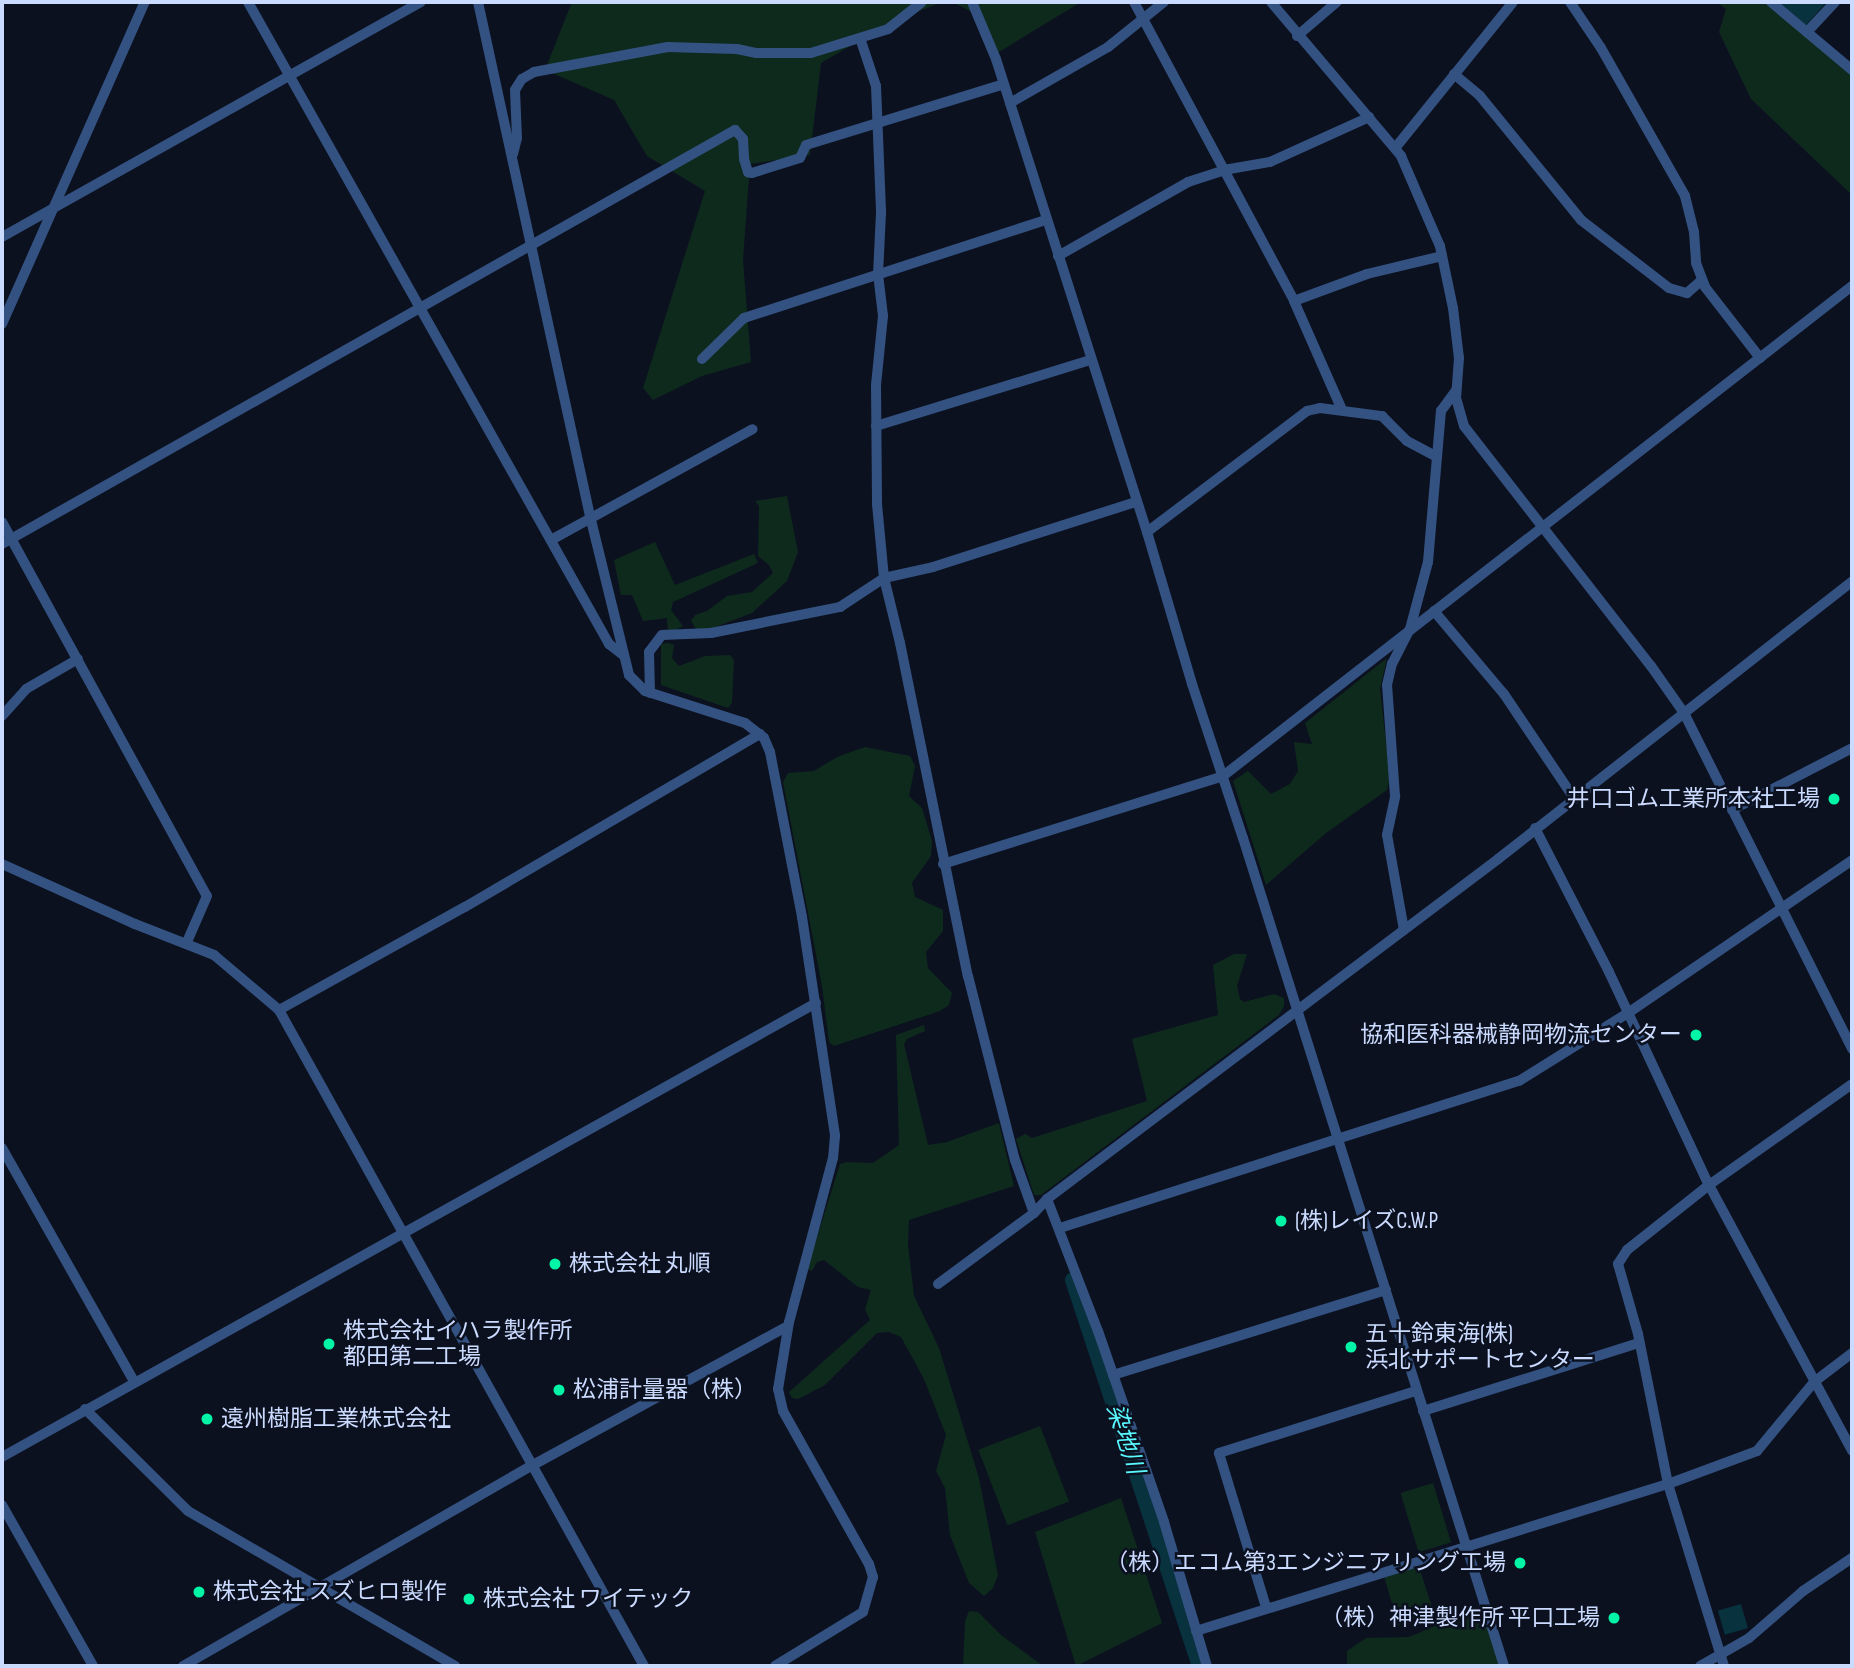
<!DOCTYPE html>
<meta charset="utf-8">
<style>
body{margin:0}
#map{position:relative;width:1854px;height:1668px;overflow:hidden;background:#0c1120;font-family:"Sofia Sans Condensed","Noto Sans JP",sans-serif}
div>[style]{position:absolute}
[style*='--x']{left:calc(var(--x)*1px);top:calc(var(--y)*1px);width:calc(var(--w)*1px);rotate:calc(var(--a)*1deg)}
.green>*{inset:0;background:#0e2a1d;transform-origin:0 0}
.water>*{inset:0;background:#07323e;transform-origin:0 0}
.river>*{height:16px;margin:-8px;padding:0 8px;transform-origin:8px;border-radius:8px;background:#07323e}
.minor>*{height:10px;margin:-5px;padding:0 5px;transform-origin:5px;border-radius:5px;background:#345281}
.dots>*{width:19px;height:19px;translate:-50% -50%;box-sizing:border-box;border:4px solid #0c1120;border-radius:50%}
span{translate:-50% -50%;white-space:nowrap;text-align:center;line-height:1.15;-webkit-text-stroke:5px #0c1120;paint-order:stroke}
.poi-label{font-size:23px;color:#cbdbff}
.right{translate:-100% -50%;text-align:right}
.left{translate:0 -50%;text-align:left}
.water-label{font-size:24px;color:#59f9ff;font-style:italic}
.frame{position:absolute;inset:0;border:4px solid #cbdbff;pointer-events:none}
</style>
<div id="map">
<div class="green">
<div style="clip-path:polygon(572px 2px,943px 2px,893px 21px,821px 63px,810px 155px,750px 164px,743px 260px,751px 362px,702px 376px,653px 400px,643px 388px,705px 191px,647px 156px,614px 100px,545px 70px)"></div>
<div style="clip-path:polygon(952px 2px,1081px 2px,994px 55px,978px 15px)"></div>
<div style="clip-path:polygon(1717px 2px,1765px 2px,1852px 75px,1852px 195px,1751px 99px,1719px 32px,1726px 9px)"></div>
<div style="clip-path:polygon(787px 496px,798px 552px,787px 581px,752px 613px,705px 631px,696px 629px,691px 621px,695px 615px,707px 611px,727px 596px,752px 592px,773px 573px,769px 565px,758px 556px,759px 506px,755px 501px)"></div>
<div style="clip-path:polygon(655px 542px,675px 585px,754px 554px,758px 563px,673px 602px,671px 610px,683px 626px,668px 634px,667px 618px,643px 621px,632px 595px,621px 595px,614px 560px)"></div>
<div style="clip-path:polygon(668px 643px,674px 645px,672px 658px,679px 666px,705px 656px,730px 655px,734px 660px,732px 703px,728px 708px,661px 685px,661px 644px)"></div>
<div style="clip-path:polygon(1387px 658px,1380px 689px,1390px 778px,1387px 790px,1326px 833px,1266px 885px,1233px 781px,1248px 771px,1271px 794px,1290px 784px,1298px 771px,1294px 742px,1312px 744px,1305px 723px)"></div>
<div style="clip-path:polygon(865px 747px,910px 756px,915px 766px,909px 796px,922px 808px,932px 841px,931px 856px,912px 883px,915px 897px,943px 910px,943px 931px,926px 952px,928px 968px,952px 993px,949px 1005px,940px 1011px,834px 1046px,829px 1042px,822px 986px,783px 782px,788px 773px,814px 771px,837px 757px)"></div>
<div style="clip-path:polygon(1234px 954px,1247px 954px,1237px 986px,1240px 999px,1244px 1002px,1274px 994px,1284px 998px,1284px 1006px,1279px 1015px,1041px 1195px,1034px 1195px,1016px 1139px,1025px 1134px,1032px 1138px,1147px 1101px,1132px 1039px,1218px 1015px,1213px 965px)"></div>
<div style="clip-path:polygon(924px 1025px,925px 1031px,907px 1039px,904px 1044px,928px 1145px,947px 1142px,999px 1123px,1014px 1186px,909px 1220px,908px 1245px,914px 1296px,939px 1348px,979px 1478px,998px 1575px,993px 1588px,984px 1596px,969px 1583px,950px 1535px,945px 1488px,936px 1471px,946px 1435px,924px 1379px,901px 1337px,889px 1332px,877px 1333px,825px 1385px,798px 1399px,792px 1398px,789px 1392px,870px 1320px,865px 1309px,871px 1290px,858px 1287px,824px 1260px,817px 1262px,812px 1271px,807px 1269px,840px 1164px,847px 1162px,873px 1163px,899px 1145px,896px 1035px)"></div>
<div style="left:1040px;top:1426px;width:81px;height:66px;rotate:69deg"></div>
<div style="left:1433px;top:1483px;width:62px;height:34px;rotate:73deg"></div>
<div style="clip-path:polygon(1121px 1498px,1162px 1623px,1076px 1666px,1035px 1532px)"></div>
<div style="clip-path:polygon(1419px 1567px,1433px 1610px,1398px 1625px,1384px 1576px)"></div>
<div style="clip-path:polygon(969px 1611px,978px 1612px,1001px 1635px,1043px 1666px,963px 1666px,965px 1621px)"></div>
<div style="clip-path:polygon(1488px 1616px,1499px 1666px,1347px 1666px,1347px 1651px,1366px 1638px,1409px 1637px,1456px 1617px)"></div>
</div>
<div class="water">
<div style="clip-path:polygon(1779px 2px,1827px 2px,1806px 25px)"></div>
<div style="left:1741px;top:1604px;width:25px;height:24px;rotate:74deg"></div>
</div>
<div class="river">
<div style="--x:1073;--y:1280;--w:406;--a:71.8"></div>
</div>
<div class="minor">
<div style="--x:248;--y:2;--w:737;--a:60.65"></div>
<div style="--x:609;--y:644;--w:18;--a:38"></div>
<div style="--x:478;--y:2;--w:526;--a:77.71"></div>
<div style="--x:590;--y:516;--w:164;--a:76.2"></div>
<div style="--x:629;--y:675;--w:23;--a:45"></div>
<div style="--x:645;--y:691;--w:105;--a:17.7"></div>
<div style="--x:745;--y:723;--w:24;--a:38"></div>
<div style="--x:764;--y:738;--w:15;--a:67"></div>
<div style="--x:770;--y:752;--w:168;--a:79"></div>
<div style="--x:802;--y:917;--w:221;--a:81.4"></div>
<div style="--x:835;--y:1136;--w:22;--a:95"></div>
<div style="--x:833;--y:1158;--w:170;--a:105"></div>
<div style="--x:789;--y:1322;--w:68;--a:99.3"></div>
<div style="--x:778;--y:1389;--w:23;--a:77"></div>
<div style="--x:783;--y:1411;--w:176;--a:60.7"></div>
<div style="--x:869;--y:1564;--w:14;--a:73"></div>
<div style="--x:873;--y:1577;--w:36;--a:106"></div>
<div style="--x:863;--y:1612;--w:103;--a:148.5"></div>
<div style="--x:972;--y:2;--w:62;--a:67.2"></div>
<div style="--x:996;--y:59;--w:497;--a:72.3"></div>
<div style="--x:1147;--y:532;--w:159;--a:73.5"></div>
<div style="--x:1192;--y:684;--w:162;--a:71.7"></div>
<div style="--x:1243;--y:838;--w:868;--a:72.5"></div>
<div style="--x:1134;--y:2;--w:339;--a:61.8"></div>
<div style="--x:1294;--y:301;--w:119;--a:66.2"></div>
<div style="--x:1271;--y:2;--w:202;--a:49.8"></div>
<div style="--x:1401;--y:156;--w:98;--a:66.6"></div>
<div style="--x:1440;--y:246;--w:63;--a:78.2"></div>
<div style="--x:1453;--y:308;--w:50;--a:83.2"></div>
<div style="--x:1459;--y:358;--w:40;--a:94.3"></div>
<div style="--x:1456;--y:398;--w:29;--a:74"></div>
<div style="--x:1464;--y:426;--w:304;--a:52.1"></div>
<div style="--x:1651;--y:666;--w:57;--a:54.9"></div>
<div style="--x:1684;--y:713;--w:376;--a:63.4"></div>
<div style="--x:1570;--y:2;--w:55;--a:56"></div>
<div style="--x:1601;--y:48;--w:170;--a:60.4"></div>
<div style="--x:1685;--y:196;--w:37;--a:76"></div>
<div style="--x:1694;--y:232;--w:31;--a:86"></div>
<div style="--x:1696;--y:263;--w:26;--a:69"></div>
<div style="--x:1705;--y:287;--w:90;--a:52.2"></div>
<div style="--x:1771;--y:2;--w:106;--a:40"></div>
<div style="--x:1807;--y:32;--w:41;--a:-47"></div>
<div style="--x:1297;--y:36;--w:52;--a:-40.4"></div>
<div style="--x:860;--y:38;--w:51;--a:71.6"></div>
<div style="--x:876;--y:86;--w:127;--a:87.7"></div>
<div style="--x:881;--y:213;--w:61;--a:92.8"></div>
<div style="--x:878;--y:274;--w:42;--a:83.2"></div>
<div style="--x:883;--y:316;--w:69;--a:95.8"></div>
<div style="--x:876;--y:385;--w:119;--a:89.5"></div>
<div style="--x:877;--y:504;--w:74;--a:84.6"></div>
<div style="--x:884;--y:578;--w:67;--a:76.2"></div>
<div style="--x:900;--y:643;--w:340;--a:78.5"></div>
<div style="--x:968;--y:976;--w:190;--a:75.7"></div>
<div style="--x:1015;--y:1160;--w:56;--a:70.3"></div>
<div style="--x:1034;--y:1213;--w:19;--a:-47"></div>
<div style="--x:1047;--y:1199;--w:565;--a:-37.01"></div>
<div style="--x:1498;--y:859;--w:450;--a:-38.1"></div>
<div style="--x:1454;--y:74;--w:34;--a:40"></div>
<div style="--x:1480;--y:96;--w:160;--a:50.8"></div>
<div style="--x:1581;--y:220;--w:111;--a:37.7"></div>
<div style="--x:1669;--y:288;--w:19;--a:16"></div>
<div style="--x:1687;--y:293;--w:20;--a:-41"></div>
<div style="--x:1010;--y:103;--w:113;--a:-29.7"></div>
<div style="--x:1108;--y:47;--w:72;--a:-38.8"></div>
<div style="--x:1396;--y:147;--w:186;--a:-51.1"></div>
<div style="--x:513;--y:154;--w:16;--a:-76"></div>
<div style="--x:517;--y:138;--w:48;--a:-92.4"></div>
<div style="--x:515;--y:90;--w:13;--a:-58"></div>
<div style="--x:522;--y:79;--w:14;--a:-30"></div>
<div style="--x:534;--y:72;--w:136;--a:-10.6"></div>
<div style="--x:668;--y:47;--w:69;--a:1.7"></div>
<div style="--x:737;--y:49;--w:19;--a:12"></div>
<div style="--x:756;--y:53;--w:55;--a:0"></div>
<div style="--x:811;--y:53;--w:81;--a:-17.3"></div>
<div style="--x:888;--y:29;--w:43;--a:-38.5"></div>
<div style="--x:2;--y:237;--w:480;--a:-29.3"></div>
<div style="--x:1058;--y:256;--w:150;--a:-29.6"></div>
<div style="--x:1188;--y:182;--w:38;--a:-18"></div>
<div style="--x:1224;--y:170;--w:47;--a:-9.9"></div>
<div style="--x:1270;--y:162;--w:109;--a:-24.4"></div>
<div style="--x:1294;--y:301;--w:78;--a:-20.3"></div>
<div style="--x:1367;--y:274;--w:77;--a:-13.5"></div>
<div style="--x:2;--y:324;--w:352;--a:-66.1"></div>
<div style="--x:702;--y:359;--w:59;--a:-44.3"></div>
<div style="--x:744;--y:318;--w:318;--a:-18"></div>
<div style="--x:876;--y:426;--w:225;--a:-17.1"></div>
<div style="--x:2;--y:522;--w:426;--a:61.3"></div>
<div style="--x:207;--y:896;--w:52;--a:113.6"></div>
<div style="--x:1147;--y:532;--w:201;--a:-37.1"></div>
<div style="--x:1307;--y:411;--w:13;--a:-13"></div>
<div style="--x:1320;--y:408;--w:63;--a:7.4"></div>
<div style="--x:1382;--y:416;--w:35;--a:45"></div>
<div style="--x:1407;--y:441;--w:32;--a:28"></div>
<div style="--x:551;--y:540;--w:230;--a:-28.8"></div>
<div style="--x:2;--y:544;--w:842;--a:-29.46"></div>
<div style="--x:735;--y:130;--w:12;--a:48"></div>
<div style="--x:743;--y:139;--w:20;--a:87"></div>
<div style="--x:744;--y:159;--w:14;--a:73"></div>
<div style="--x:748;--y:172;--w:4;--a:14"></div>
<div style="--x:752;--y:173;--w:50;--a:-17.4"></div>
<div style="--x:800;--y:158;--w:14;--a:-65"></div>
<div style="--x:806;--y:145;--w:207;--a:-17.1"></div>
<div style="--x:1434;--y:611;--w:109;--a:49.9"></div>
<div style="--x:1504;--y:694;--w:125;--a:56.1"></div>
<div style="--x:650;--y:693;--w:41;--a:-91.4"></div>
<div style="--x:649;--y:652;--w:21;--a:-53"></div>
<div style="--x:662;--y:635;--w:49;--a:-2.3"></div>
<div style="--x:711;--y:633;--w:132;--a:-11.4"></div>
<div style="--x:840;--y:607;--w:53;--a:-33.4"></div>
<div style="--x:884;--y:578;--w:50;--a:-12.7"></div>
<div style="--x:933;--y:567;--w:213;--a:-17.8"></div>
<div style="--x:2;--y:716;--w:36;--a:-48"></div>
<div style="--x:26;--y:689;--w:60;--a:-30"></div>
<div style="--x:1732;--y:810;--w:135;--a:-27.3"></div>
<div style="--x:1535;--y:828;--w:162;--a:62.8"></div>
<div style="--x:1609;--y:972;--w:235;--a:64.9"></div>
<div style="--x:1709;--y:1185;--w:302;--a:61.7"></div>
<div style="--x:2;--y:864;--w:146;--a:24.3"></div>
<div style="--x:135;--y:924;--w:85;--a:21.4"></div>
<div style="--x:214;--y:955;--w:85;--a:40.2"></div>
<div style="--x:279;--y:1010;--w:751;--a:60.91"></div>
<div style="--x:943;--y:864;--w:294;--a:-17.4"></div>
<div style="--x:1223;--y:776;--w:797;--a:-37.92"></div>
<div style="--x:1404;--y:930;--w:97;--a:-100.1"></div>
<div style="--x:1387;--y:835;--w:40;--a:-78"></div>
<div style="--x:1395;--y:796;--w:111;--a:-94.1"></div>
<div style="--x:1387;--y:685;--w:22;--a:-77"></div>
<div style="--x:1392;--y:664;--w:39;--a:-63"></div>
<div style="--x:1410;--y:629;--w:69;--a:-75"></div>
<div style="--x:1428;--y:562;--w:152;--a:-85.1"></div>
<div style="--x:1441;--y:411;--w:26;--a:-54"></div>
<div style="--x:279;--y:1010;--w:213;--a:-29"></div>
<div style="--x:465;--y:907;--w:342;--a:-30.4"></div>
<div style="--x:2;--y:1148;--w:268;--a:60.5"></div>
<div style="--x:1047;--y:1199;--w:142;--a:68.9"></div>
<div style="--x:1098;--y:1331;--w:202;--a:70.9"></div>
<div style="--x:1164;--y:1522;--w:150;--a:73.4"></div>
<div style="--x:1060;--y:1228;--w:482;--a:-17.8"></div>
<div style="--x:1519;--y:1081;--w:128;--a:-32"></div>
<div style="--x:1628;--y:1013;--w:271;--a:-34.3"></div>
<div style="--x:938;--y:1284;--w:119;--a:-36.5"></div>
<div style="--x:1113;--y:1375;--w:286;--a:-17.3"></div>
<div style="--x:85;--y:1409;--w:145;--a:44.7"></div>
<div style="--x:188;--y:1511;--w:309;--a:30.1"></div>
<div style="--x:1423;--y:1411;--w:226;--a:-17.5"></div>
<div style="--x:2;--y:1457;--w:932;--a:-29.15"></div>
<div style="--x:2;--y:1505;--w:185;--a:60.5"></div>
<div style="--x:1266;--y:1607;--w:161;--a:-107"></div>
<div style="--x:1219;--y:1453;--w:207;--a:-17.5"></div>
<div style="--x:1196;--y:1631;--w:494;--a:-17.3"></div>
<div style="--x:1668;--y:1484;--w:95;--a:-20.3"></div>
<div style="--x:1757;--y:1451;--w:89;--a:-50.4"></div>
<div style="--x:1814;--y:1382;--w:48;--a:-37.3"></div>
<div style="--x:183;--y:1666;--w:404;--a:-29.9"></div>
<div style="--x:533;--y:1465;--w:290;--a:-28.6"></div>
<div style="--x:1700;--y:1666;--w:56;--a:-29.7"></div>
<div style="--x:1749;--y:1638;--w:72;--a:-41"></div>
<div style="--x:1803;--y:1591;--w:59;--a:-34"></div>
<div style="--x:1724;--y:1666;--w:190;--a:-107.1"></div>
<div style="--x:1668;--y:1484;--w:153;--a:-101.3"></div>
<div style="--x:1638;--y:1334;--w:73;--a:-105.9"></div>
<div style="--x:1618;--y:1264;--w:17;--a:-57"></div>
<div style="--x:1627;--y:1250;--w:105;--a:-38.4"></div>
<div style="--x:1709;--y:1185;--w:175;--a:-35.2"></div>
</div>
<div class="dots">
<div style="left:1834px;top:799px;background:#00f6a6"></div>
<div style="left:1696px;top:1035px;background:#00f6a6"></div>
<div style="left:1281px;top:1221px;background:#00f6a6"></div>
<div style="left:555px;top:1264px;background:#00f6a6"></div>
<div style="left:329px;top:1344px;background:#00f6a6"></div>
<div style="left:1351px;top:1347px;background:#00f6a6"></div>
<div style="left:559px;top:1390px;background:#00f6a6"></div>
<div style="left:207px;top:1419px;background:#00f6a6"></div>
<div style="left:1520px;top:1563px;background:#00f6a6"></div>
<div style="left:199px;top:1592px;background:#00f6a6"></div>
<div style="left:469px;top:1599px;background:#00f6a6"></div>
<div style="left:1614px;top:1618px;background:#00f6a6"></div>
</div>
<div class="poi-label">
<span class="right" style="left:1820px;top:799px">井口ゴム工業所本社工場</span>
<span class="right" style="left:1682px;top:1035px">協和医科器械静岡物流センター</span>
<span class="left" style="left:1295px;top:1221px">(株)レイズC.W.P</span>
<span class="left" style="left:569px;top:1264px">株式会社 丸順</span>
<span class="left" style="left:343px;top:1344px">株式会社イハラ製作所<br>都田第二工場</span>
<span class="left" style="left:1365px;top:1347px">五十鈴東海(株)<br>浜北サポートセンター</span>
<span class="left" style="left:573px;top:1390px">松浦計量器（株）</span>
<span class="left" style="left:221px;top:1419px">遠州樹脂工業株式会社</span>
<span class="right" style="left:1506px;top:1563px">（株）エコム第3エンジニアリング工場</span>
<span class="left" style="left:213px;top:1592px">株式会社 スズヒロ製作</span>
<span class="left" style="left:483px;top:1599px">株式会社 ワイテック</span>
<span class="right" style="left:1600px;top:1618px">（株）神津製作所 平口工場</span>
</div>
<div class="water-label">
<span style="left:1125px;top:1439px;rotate:72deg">染地川</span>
</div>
<div class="frame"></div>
</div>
